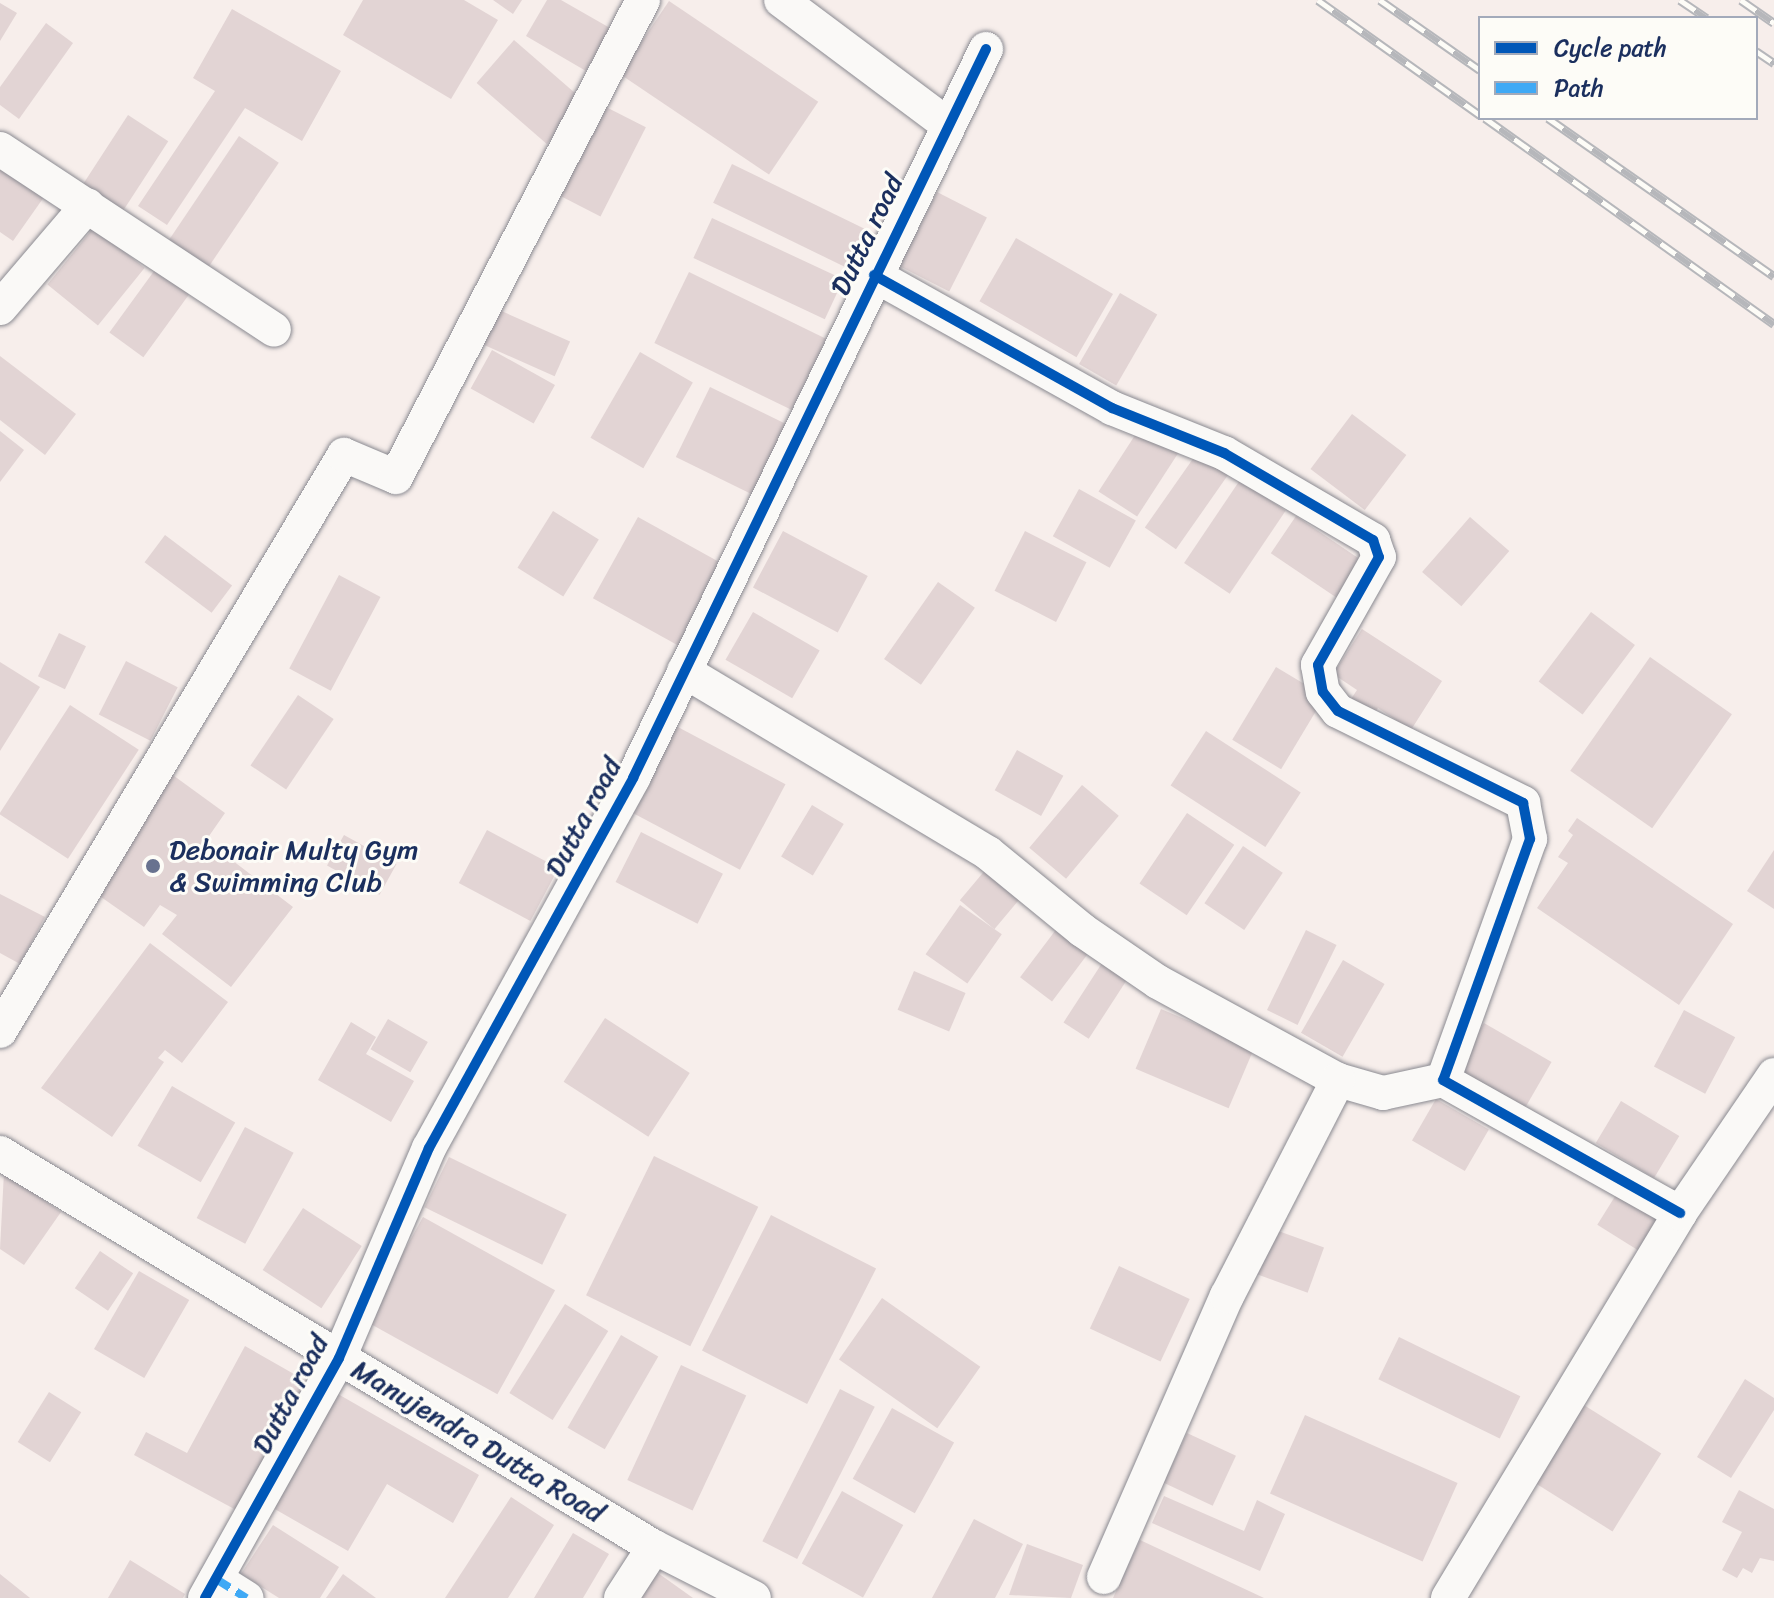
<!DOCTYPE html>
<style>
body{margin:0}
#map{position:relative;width:1774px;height:1598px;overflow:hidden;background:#f7eeeb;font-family:Sriracha,sans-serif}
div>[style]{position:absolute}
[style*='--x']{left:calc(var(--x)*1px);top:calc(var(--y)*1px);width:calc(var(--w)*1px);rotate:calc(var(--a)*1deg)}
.building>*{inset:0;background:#e2d4d4;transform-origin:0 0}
.roads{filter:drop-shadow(0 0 2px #8a8a91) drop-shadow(0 0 2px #8a8a91)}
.street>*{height:34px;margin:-17px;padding:0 17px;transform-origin:17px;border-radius:17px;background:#faf9f7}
.rail>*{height:9px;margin-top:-4.5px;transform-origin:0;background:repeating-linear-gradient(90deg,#fdfcf7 0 18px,#b6b7bb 0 36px);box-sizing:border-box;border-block:2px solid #b6b7bb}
.quiet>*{height:8px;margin-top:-4px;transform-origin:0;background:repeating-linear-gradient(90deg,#3fa9f5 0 16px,transparent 0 24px)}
.cycleway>*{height:10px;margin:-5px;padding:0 5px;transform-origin:5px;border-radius:5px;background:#0057b8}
.dots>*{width:22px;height:22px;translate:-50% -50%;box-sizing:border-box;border:4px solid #fdfcf7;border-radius:50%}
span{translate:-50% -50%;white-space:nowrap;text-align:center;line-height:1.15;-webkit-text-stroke:6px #fdfcf7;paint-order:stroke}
.street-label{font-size:28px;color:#1b2f5e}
.poi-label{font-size:28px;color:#1b2f5e}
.left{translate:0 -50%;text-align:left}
.legend{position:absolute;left:1478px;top:16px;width:280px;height:104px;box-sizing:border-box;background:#fdfcf7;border:2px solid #a3aaba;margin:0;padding:10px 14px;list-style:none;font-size:24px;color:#1b2f5e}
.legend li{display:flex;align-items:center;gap:16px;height:40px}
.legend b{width:40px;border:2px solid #a3aaba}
</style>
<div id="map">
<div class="building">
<div style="clip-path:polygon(363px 0,464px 0,498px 20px,451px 99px,343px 35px)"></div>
<div style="clip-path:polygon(493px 0,522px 0,513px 14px)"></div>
<div style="clip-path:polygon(547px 0,561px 0,610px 28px,586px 71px,526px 36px)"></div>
<div style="left:669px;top:1px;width:180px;height:88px;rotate:34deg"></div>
<div style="clip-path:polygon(0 3px,17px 13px,0 41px)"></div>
<div style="clip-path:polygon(232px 9px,341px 71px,302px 141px,245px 108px,167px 225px,138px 206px,215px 91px,193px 78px)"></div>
<div style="clip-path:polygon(46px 23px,73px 43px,19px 119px,0 105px,0 87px)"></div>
<div style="left:514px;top:40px;width:93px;height:57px;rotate:41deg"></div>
<div style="left:604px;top:106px;width:47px;height:100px;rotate:27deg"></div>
<div style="left:128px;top:115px;width:48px;height:85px;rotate:33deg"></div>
<div style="left:239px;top:136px;width:48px;height:125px;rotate:34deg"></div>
<div style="left:732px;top:164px;width:152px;height:43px;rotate:26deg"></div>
<div style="clip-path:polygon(0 167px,44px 197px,13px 241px,0 232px)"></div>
<div style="left:937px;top:192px;width:56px;height:83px;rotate:27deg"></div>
<div style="left:712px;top:218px;width:145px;height:44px;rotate:25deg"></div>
<div style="left:94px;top:227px;width:65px;height:74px;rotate:39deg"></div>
<div style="left:1016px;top:238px;width:112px;height:73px;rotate:30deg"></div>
<div style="left:157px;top:267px;width:42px;height:81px;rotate:36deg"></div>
<div style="left:689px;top:272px;width:153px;height:79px;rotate:26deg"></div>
<div style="left:1120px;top:293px;width:43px;height:82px;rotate:30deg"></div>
<div style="left:497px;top:309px;width:80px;height:38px;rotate:24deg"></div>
<div style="left:492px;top:350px;width:72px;height:44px;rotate:29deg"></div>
<div style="left:640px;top:352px;width:61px;height:99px;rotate:30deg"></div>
<div style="clip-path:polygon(0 356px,76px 414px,45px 455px,0 420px)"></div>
<div style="left:710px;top:387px;width:88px;height:78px;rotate:26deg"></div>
<div style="left:1352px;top:414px;width:68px;height:69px;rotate:37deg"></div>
<div style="left:1141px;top:426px;width:46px;height:78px;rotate:33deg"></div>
<div style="clip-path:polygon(0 431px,24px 450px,0 482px)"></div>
<div style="left:1197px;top:453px;width:38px;height:91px;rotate:35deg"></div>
<div style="left:1240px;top:480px;width:55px;height:100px;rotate:34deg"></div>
<div style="left:1079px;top:489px;width:65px;height:54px;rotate:29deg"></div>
<div style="left:553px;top:511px;width:54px;height:67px;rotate:32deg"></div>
<div style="left:1296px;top:516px;width:79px;height:45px;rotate:34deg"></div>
<div style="left:638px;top:517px;width:98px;height:93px;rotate:29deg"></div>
<div style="left:1470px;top:517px;width:52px;height:73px;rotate:41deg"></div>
<div style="left:783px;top:531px;width:96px;height:64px;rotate:28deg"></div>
<div style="left:1025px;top:531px;width:69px;height:67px;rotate:27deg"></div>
<div style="left:165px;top:535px;width:84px;height:34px;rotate:37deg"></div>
<div style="left:339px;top:575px;width:47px;height:106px;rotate:28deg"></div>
<div style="left:938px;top:582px;width:45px;height:94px;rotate:35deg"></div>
<div style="left:753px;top:612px;width:77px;height:55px;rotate:30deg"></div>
<div style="left:1591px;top:612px;width:55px;height:87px;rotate:37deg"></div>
<div style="clip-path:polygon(1362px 629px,1442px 681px,1411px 730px,1378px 708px,1374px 714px,1351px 699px,1357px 690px,1333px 674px)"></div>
<div style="left:59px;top:633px;width:30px;height:48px;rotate:26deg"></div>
<div style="left:1650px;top:657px;width:100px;height:139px;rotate:35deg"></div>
<div style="left:126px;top:661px;width:58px;height:60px;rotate:27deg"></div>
<div style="clip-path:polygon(0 662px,40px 687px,0 751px)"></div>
<div style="left:1276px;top:667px;width:57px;height:85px;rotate:31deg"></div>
<div style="left:298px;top:695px;width:43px;height:85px;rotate:34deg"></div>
<div style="left:70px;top:705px;width:82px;height:130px;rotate:33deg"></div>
<div style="left:676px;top:726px;width:124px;height:97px;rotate:28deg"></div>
<div style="left:1206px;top:731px;width:113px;height:65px;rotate:33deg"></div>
<div style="left:1017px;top:750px;width:53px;height:46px;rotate:29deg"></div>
<div style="clip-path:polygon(170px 773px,225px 813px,200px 849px,218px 862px,224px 854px,293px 907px,231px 987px,162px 934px,177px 915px,160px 905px,144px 927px,88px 888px)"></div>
<div style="left:1082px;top:785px;width:48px;height:82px;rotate:40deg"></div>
<div style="left:812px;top:805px;width:37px;height:60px;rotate:31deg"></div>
<div style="left:1187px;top:813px;width:57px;height:85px;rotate:34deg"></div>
<div style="clip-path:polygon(1577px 818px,1733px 924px,1679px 1005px,1537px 908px,1568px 863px,1558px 857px,1573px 835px,1568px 831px)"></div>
<div style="left:487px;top:830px;width:81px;height:60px;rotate:28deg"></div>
<div style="left:641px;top:832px;width:92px;height:56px;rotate:27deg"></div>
<div style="left:344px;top:835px;width:60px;height:35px;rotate:29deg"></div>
<div style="left:1243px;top:846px;width:48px;height:69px;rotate:34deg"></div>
<div style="clip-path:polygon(1774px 850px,1774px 909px,1747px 891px)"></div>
<div style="left:992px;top:862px;width:45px;height:50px;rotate:40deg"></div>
<div style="clip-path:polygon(0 894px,45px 917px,20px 964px,0 953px)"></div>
<div style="left:960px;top:905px;width:51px;height:60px;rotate:35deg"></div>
<div style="left:1061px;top:923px;width:40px;height:68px;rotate:37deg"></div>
<div style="left:1306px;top:930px;width:34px;height:89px;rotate:26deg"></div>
<div style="clip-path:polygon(150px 943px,228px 1002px,182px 1063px,165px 1050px,158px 1058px,164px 1062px,112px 1137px,41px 1088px)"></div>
<div style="left:1106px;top:957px;width:30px;height:78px;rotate:33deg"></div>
<div style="left:1343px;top:960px;width:48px;height:84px;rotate:30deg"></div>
<div style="left:914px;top:971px;width:56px;height:42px;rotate:23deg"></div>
<div style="left:1161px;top:1009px;width:101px;height:65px;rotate:23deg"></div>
<div style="left:1684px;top:1010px;width:58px;height:64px;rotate:28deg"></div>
<div style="left:605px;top:1018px;width:101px;height:76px;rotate:33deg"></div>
<div style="left:388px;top:1019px;width:46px;height:35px;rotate:30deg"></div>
<div style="clip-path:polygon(351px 1022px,376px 1037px,366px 1054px,414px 1081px,391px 1122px,318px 1080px)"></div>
<div style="left:1484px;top:1023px;width:78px;height:60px;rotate:30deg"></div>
<div style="left:172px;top:1086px;width:73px;height:69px;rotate:30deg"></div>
<div style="left:1436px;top:1099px;width:61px;height:48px;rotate:30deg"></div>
<div style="left:1621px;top:1101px;width:68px;height:49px;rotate:31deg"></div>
<div style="left:245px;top:1127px;width:55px;height:103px;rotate:28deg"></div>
<div style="left:654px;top:1156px;width:116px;height:155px;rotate:26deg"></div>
<div style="left:449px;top:1157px;width:131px;height:56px;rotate:26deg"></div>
<div style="clip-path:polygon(4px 1172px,61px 1212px,24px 1265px,0 1249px)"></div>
<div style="left:1619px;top:1190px;width:49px;height:41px;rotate:32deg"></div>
<div style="left:303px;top:1208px;width:70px;height:74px;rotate:33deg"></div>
<div style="left:771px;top:1215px;width:118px;height:152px;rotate:27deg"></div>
<div style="left:423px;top:1217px;width:151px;height:119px;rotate:29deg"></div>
<div style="left:1262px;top:1225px;width:66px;height:48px;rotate:20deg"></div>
<div style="left:100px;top:1251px;width:40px;height:45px;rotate:34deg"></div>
<div style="left:1119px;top:1266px;width:78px;height:69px;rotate:25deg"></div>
<div style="left:139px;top:1271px;width:58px;height:90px;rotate:30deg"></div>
<div style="left:882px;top:1298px;width:120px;height:75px;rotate:35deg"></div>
<div style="left:565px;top:1304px;width:51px;height:105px;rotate:32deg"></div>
<div style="left:621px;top:1335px;width:43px;height:107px;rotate:30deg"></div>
<div style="left:1399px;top:1337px;width:135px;height:47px;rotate:26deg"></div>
<div style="clip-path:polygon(245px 1346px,308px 1382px,238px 1511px,134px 1455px,146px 1432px,187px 1453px)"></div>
<div style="left:681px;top:1365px;width:72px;height:127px;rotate:25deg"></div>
<div style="clip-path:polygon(1745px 1379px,1774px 1398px,1774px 1410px,1731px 1478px,1697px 1457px)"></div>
<div style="left:840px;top:1389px;width:39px;height:171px;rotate:27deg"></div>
<div style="left:49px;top:1392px;width:38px;height:59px;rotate:32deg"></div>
<div style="clip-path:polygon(338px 1394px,479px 1475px,453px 1523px,387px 1484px,348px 1551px,273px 1508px)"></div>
<div style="left:1579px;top:1402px;width:97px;height:92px;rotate:32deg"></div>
<div style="left:892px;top:1408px;width:71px;height:81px;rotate:29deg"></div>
<div style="left:1305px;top:1415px;width:167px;height:86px;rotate:24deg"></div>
<div style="left:1187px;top:1433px;width:54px;height:55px;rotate:25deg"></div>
<div style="clip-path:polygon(1739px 1490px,1774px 1509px,1774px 1561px,1760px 1558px,1752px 1573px,1743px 1568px,1737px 1578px,1722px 1570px,1742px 1532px,1722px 1522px)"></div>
<div style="left:842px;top:1491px;width:70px;height:83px;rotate:29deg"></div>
<div style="clip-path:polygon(1164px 1496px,1244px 1531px,1257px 1500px,1285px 1514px,1260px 1571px,1152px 1523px)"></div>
<div style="clip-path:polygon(511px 1497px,554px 1525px,508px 1598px,445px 1598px)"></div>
<div style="clip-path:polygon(974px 1519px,1023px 1544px,995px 1598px,932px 1598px)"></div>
<div style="clip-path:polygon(273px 1525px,339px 1567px,320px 1598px,279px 1598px,241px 1574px)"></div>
<div style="clip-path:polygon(573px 1533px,609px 1554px,583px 1598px,534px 1598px)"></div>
<div style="clip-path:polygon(1140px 1540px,1264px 1598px,1113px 1598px)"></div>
<div style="clip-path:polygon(1027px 1544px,1083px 1565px,1071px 1598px,1009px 1595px)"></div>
<div style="clip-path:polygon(130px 1560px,185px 1594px,183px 1598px,108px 1598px)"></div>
<div style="clip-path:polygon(651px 1568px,693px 1598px,630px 1598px)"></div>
<div style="clip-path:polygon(0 1574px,30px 1598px,0 1598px)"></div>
<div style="clip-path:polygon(343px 1574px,376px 1598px,326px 1598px)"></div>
</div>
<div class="roads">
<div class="street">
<div style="--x:781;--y:0;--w:207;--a:36.8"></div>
<div style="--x:0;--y:149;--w:328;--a:33.4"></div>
<div style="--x:874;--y:275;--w:273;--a:29.2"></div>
<div style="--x:1112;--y:408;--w:121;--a:21.9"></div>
<div style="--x:1224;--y:453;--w:173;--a:30.3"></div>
<div style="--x:1373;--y:540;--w:18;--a:71"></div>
<div style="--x:1379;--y:557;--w:124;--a:119.5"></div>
<div style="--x:1318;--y:665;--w:27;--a:80"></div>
<div style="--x:1323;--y:692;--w:24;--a:52"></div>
<div style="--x:1338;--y:711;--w:207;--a:26.4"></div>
<div style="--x:1523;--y:803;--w:37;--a:79"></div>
<div style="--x:1530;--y:839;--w:256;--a:109.8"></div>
<div style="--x:1443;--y:1080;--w:272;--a:29.3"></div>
<div style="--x:0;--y:308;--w:135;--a:-49.5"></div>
<div style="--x:684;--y:671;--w:354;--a:30.9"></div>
<div style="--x:988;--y:853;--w:122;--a:39.3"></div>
<div style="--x:1082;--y:930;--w:92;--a:34.4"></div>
<div style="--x:1158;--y:982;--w:205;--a:28.6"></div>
<div style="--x:1338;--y:1080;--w:47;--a:16.1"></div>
<div style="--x:1383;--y:1093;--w:61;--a:-12.2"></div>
<div style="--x:0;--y:1031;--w:671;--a:-59.15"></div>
<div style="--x:344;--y:455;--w:56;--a:22.9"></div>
<div style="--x:396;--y:477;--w:537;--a:-62.62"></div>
<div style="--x:0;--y:1153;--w:764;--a:31.07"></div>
<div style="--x:654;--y:1547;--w:112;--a:27"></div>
<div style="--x:1104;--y:1577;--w:307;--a:-66.4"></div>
<div style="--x:1227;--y:1296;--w:243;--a:-62.8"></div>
<div style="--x:216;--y:1579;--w:36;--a:32"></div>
<div style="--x:205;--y:1598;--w:275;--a:-60.8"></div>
<div style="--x:339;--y:1358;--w:228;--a:-66.8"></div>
<div style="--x:429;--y:1148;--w:423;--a:-61.1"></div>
<div style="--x:633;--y:778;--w:810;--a:-64.16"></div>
<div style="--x:621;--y:1598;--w:61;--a:-57.1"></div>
<div style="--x:1448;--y:1598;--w:449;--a:-58.9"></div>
<div style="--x:1680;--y:1213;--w:167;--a:-55.7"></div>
</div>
</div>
<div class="rail">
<div style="--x:1318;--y:0;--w:199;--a:35.4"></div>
<div style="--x:1380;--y:0;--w:122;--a:35"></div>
<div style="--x:1680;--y:0;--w:32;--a:34"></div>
<div style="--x:1741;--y:0;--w:40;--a:34.9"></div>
<div style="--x:1756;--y:51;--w:22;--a:34"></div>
<div style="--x:1485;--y:118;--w:355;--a:35.5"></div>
<div style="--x:1548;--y:118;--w:276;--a:35"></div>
</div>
<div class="quiet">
<div style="--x:216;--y:1579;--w:36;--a:32"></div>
</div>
<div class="cycleway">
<div style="--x:874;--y:275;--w:273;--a:29.2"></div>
<div style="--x:1112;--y:408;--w:121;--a:21.9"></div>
<div style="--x:1224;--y:453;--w:173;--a:30.3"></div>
<div style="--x:1373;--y:540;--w:18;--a:71"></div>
<div style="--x:1379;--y:557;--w:124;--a:119.5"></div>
<div style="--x:1318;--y:665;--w:27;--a:80"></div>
<div style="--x:1323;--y:692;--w:24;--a:52"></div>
<div style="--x:1338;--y:711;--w:207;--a:26.4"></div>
<div style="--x:1523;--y:803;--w:37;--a:79"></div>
<div style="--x:1530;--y:839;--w:256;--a:109.8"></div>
<div style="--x:1443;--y:1080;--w:272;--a:29.3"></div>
<div style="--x:205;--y:1598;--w:275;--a:-60.8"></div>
<div style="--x:339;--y:1358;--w:228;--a:-66.8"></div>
<div style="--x:429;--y:1148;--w:423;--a:-61.1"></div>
<div style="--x:633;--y:778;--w:810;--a:-64.16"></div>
</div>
<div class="dots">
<div style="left:153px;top:866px;background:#68728f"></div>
</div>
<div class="street-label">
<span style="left:867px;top:235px;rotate:-64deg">Dutta road</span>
<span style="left:583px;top:817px;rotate:-62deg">Dutta road</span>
<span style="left:290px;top:1394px;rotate:-62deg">Dutta road</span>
<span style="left:478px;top:1441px;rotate:31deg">Manujendra Dutta Road</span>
</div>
<div class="poi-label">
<span class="left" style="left:169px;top:866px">Debonair Multy Gym<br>&amp; Swimming Club</span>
</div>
<ul class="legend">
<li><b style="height:10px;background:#0057b8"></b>Cycle path</li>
<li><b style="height:10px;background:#3fa9f5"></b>Path</li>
</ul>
</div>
